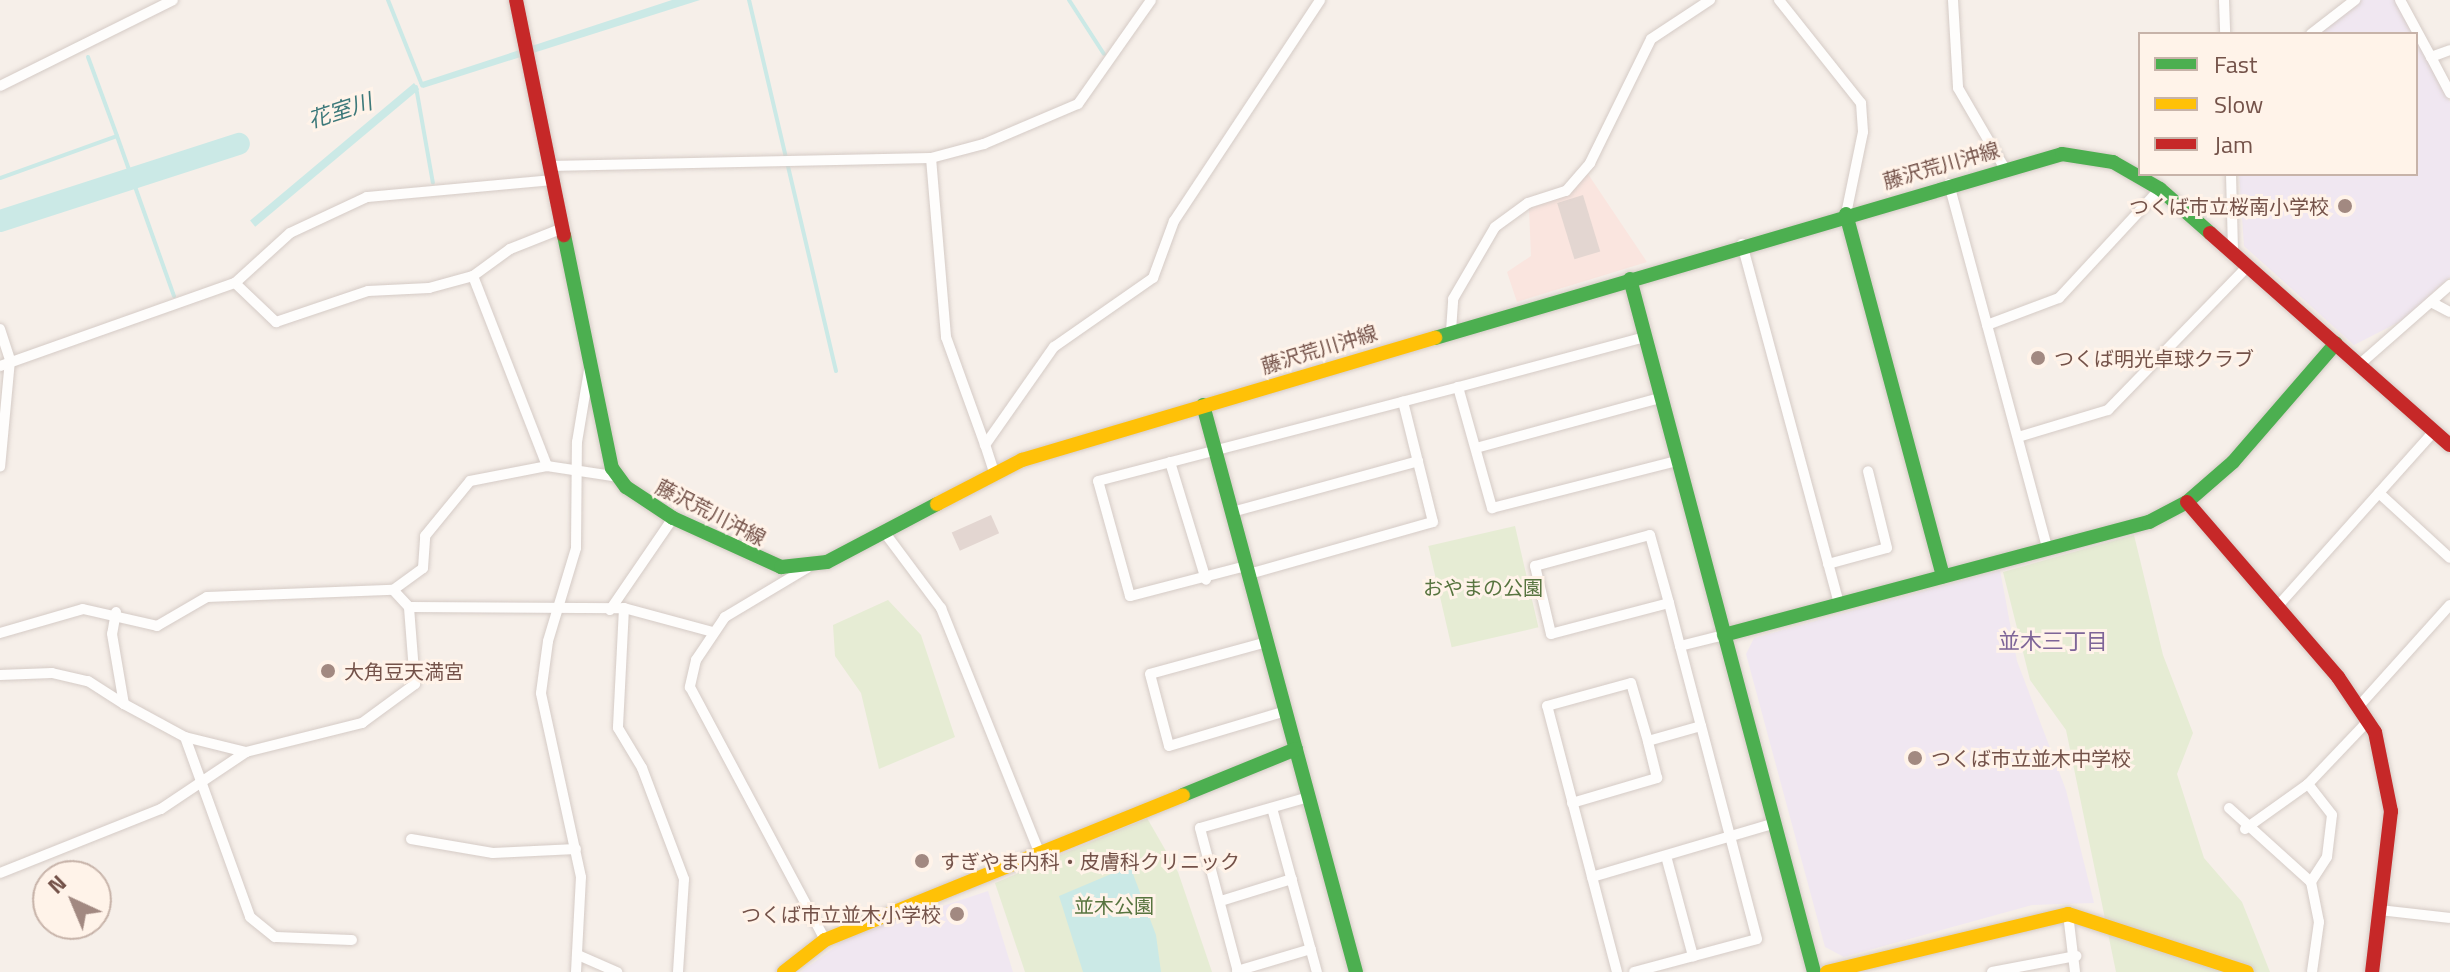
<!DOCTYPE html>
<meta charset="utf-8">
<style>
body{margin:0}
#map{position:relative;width:2450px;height:972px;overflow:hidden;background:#f6efe9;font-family:"Titillium Web","Noto Sans JP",sans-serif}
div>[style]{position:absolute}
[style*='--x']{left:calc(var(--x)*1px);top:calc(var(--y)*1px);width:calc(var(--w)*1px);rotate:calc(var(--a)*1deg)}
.commercial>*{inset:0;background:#fae5df}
.education>*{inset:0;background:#f0e7f1}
.green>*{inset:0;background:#e6ecd4;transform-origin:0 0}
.water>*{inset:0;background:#cbe9e6;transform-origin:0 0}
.stream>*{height:4px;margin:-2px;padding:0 2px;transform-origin:2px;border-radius:2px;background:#cbe9e6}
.river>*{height:22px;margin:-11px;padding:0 11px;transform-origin:11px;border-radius:11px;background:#cbe9e6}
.building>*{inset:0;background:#e3d6d1;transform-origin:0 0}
.roads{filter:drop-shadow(0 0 2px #d5cbc6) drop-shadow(0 0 2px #d5cbc6)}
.street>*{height:10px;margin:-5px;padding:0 5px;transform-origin:5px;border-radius:5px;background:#fefdfc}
.fast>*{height:14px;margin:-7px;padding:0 7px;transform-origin:7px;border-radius:7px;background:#4caf50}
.slow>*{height:14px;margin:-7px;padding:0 7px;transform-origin:7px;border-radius:7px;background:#ffc107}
.jam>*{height:14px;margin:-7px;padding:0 7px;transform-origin:7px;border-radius:7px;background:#c62828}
.dots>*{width:22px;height:22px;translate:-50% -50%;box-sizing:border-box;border:4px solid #fff3e9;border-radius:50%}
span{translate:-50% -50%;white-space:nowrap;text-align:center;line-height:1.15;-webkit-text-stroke:6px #fff3e9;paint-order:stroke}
.street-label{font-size:20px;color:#745249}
.poi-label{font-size:20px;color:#745249}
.right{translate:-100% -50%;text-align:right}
.left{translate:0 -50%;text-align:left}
.park-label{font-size:20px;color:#57743f}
.water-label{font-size:22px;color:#3d797a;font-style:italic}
.neighbourhood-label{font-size:22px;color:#7e6598}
.legend{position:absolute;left:2138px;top:32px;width:280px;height:144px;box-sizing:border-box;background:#fff3e9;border:2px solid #c7b3a9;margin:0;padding:10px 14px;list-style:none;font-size:24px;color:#745249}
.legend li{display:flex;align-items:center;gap:16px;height:40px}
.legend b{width:40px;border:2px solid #c7b3a9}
.north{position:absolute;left:32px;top:860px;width:80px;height:80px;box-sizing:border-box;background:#fff3e9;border:2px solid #c7b3a9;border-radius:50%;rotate:316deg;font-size:22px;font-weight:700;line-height:32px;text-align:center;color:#745249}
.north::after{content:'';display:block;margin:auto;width:28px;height:36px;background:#a28981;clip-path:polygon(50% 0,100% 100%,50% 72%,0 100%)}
</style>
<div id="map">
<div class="commercial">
<div style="clip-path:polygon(1588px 174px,1647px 262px,1517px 302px,1507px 272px,1531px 256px,1529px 209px,1567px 194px)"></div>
</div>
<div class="education">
<div style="clip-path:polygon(2361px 0,2395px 0,2415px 34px,2318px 34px)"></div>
<div style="clip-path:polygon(2416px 36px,2450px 102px,2450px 277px,2403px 320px,2354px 345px,2244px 246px,2239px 174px,2416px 174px)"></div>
<div style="clip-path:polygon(2000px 570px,2017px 661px,2066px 790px,2094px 903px,2032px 905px,1844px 957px,1825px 947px,1746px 654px,1754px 638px)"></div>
<div style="clip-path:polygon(988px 891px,1013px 972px,801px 972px,849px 937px)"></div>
</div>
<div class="green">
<div style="left:1515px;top:526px;width:104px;height:89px;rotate:77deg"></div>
<div style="clip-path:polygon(2134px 535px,2163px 655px,2193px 733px,2177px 774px,2204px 858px,2242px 902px,2270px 972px,2116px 972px,2066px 730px,2030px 680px,2003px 572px)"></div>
<div style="clip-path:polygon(888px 600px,921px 635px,955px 737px,879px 769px,861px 693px,835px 656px,833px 625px)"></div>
<div style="clip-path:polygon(1147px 818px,1178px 872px,1212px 972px,1025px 972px,995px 883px)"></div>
</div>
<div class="water">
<div style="clip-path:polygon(672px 0,700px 0,423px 88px,419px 83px)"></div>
<div style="left:414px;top:83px;width:8px;height:214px;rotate:50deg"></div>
<div style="clip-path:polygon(1130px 866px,1156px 935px,1161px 972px,1083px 972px,1059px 896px)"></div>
</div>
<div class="stream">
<div style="--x:388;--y:0;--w:92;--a:68.2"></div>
<div style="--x:749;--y:0;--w:381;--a:76.8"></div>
<div style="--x:1069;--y:0;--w:64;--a:57.1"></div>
<div style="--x:88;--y:57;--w:84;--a:69.8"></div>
<div style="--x:416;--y:87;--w:97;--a:80"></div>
<div style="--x:0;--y:178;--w:124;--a:-19.7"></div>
<div style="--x:117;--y:136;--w:170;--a:70.4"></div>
</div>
<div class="river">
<div style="--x:0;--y:221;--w:251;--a:-17.9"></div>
</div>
<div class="building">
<div style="left:1583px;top:195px;width:59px;height:27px;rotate:73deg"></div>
<div style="left:991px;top:515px;width:20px;height:43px;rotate:66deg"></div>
</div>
<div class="roads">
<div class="street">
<div style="--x:1779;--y:0;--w:132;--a:51.5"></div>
<div style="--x:1861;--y:103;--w:29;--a:86"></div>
<div style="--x:1863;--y:132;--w:84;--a:101.7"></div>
<div style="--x:1953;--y:0;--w:88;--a:86.7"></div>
<div style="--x:1958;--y:88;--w:91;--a:59.8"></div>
<div style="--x:2224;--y:0;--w:34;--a:88"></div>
<div style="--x:2400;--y:0;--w:65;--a:61.5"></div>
<div style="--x:2431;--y:57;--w:20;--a:-20"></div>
<div style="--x:2311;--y:34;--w:56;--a:-37.7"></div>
<div style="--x:2431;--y:57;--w:41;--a:62.2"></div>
<div style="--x:0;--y:86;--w:193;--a:-26.4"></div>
<div style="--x:931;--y:158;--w:180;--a:85.2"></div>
<div style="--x:946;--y:337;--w:115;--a:70.1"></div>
<div style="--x:550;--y:166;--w:381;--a:-1.2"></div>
<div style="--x:931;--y:158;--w:55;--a:-14.8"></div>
<div style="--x:984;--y:144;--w:102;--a:-23.1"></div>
<div style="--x:1078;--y:104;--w:127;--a:-54.9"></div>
<div style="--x:2231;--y:174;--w:77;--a:88.5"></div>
<div style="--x:1949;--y:184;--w:377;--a:74.9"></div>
<div style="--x:1742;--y:244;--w:373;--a:74.9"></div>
<div style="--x:473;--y:276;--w:204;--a:68.7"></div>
<div style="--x:235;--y:283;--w:57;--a:43.6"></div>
<div style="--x:276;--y:322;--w:97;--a:-18.6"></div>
<div style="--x:368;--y:291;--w:61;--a:-2.8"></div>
<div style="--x:429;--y:288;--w:46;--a:-15.3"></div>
<div style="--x:473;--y:276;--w:46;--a:-36.1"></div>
<div style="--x:510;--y:249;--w:57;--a:-21.6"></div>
<div style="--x:2431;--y:302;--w:21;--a:28"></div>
<div style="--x:1987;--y:325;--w:77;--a:-20.6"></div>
<div style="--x:2059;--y:298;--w:149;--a:-47.2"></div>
<div style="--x:0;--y:329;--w:33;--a:72"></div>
<div style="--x:10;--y:360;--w:107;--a:95.3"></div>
<div style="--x:1451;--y:331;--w:32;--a:-86"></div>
<div style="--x:1453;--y:299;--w:83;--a:-59.7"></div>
<div style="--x:1495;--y:227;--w:41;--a:-36"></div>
<div style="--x:1528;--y:203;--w:40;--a:-18"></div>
<div style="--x:1566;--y:191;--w:37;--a:-49"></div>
<div style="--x:1590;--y:163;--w:138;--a:-63.8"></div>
<div style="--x:1651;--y:39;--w:71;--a:-33.5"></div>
<div style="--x:1645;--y:337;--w:194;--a:165"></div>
<div style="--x:1458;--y:387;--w:126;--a:74.3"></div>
<div style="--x:1492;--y:508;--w:190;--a:-14.3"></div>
<div style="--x:2360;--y:364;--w:120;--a:-41.3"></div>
<div style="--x:0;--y:366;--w:249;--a:-19.5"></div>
<div style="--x:235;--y:283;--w:74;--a:-42.3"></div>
<div style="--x:290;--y:233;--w:85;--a:-25.1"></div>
<div style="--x:367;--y:197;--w:187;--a:-5.2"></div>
<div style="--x:2018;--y:437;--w:94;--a:-16.7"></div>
<div style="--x:2108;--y:410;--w:202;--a:-45.8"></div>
<div style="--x:1476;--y:448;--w:191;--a:-15.2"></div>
<div style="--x:1170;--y:462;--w:123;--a:73"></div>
<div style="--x:994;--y:472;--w:28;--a:-108"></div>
<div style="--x:985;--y:445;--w:120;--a:-54.9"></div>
<div style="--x:1054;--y:347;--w:121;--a:-34.9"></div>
<div style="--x:1153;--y:278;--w:61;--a:-69.8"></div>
<div style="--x:1174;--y:221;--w:265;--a:-56.5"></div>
<div style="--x:2379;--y:493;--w:96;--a:42.5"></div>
<div style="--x:1232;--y:512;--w:193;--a:-15.3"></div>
<div style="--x:885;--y:533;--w:94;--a:53.3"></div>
<div style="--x:941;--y:608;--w:263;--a:68.1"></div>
<div style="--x:1828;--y:564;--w:61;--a:-15.2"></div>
<div style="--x:1887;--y:548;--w:79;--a:-103.9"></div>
<div style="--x:1246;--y:566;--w:120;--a:165.5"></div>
<div style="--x:1130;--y:596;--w:119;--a:-105.5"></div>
<div style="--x:1098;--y:481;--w:372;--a:-14.6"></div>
<div style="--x:807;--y:568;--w:96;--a:149.1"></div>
<div style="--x:725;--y:617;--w:52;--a:124"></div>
<div style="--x:696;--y:660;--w:28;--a:103"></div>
<div style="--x:690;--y:687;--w:287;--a:61.9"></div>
<div style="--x:1249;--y:574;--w:191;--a:-15.8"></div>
<div style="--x:1433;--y:522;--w:124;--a:-104"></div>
<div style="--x:1669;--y:603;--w:122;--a:165.3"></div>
<div style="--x:1551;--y:634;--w:70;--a:-103.2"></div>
<div style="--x:1535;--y:566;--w:119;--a:-15.1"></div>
<div style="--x:1650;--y:535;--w:71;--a:74.4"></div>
<div style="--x:1669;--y:603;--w:44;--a:75.7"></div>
<div style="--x:409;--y:607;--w:215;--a:0.3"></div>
<div style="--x:624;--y:608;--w:92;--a:15.1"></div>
<div style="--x:624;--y:608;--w:120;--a:92.9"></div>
<div style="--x:618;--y:728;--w:47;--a:59"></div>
<div style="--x:642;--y:768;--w:119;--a:69.3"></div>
<div style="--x:684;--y:879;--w:93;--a:93.7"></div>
<div style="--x:2276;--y:608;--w:237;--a:-48.2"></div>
<div style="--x:610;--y:610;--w:112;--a:-55.6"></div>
<div style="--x:116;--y:612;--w:22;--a:100"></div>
<div style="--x:112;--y:634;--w:71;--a:80.3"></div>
<div style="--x:124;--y:704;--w:69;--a:28.4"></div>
<div style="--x:185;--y:737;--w:191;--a:70.1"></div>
<div style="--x:250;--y:917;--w:32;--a:39"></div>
<div style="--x:275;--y:937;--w:77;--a:2.2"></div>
<div style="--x:0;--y:633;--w:86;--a:-16.1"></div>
<div style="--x:83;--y:609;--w:76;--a:12.9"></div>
<div style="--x:157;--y:626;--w:58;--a:-30.1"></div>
<div style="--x:207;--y:597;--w:186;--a:-2.2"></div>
<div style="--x:393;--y:590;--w:37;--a:-36"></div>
<div style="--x:423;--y:568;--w:32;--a:-86"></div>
<div style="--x:425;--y:536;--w:71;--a:-50.7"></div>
<div style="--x:470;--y:481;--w:78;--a:-11"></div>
<div style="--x:547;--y:466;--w:73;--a:8.7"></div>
<div style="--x:1267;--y:642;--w:121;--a:164.7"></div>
<div style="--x:1150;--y:674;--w:74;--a:75.2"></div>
<div style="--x:1169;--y:746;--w:122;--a:-16.7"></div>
<div style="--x:0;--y:675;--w:52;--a:-2.2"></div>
<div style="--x:52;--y:673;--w:37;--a:13"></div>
<div style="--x:88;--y:681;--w:43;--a:32.6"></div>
<div style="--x:2359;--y:706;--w:136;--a:-48"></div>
<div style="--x:185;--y:737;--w:63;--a:13.8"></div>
<div style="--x:2308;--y:784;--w:39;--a:52"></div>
<div style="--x:2332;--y:815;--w:42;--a:96.8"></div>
<div style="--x:2327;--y:857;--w:30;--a:123"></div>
<div style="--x:1572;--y:803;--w:89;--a:-16.4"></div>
<div style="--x:1657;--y:778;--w:38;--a:-104"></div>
<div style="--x:1272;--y:808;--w:170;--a:74.7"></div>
<div style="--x:2229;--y:808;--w:110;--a:42.1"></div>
<div style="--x:2311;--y:882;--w:41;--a:78.7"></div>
<div style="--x:2319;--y:922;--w:50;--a:98"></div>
<div style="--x:2245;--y:829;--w:77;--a:-35.5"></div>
<div style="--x:2308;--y:784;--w:87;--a:-46.4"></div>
<div style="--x:411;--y:839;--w:83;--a:9.7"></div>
<div style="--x:493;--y:853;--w:83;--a:-2.8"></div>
<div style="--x:1666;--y:856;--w:104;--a:74.9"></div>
<div style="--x:0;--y:873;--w:173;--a:-21.7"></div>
<div style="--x:161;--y:809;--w:102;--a:-33.8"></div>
<div style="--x:246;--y:752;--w:120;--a:-14"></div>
<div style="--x:362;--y:723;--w:66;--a:-36.3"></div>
<div style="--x:415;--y:684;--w:77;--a:-94.5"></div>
<div style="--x:409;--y:607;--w:23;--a:-133"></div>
<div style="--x:1592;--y:877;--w:191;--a:-16.4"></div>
<div style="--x:1224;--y:900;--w:71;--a:-17.2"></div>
<div style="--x:2380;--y:910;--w:70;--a:6.5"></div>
<div style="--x:2068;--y:914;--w:58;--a:83.1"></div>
<div style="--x:578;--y:955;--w:43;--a:23.6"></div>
<div style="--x:1237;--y:971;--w:77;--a:-16.6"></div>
<div style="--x:576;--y:972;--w:95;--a:-87"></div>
<div style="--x:581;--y:877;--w:188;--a:-102.3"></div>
<div style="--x:541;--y:693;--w:52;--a:-82.3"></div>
<div style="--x:548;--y:641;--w:97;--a:-73.2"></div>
<div style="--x:576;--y:548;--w:106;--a:-89.5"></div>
<div style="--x:577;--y:442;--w:73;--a:-80.5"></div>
<div style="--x:1238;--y:972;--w:149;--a:-104.8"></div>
<div style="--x:1200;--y:828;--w:113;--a:-15.9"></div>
<div style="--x:1617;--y:972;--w:275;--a:-104.7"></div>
<div style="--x:1547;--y:706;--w:87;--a:-15.3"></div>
<div style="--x:1631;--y:683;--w:60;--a:73.7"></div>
<div style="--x:1648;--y:741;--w:55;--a:-15.8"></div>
<div style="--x:1701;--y:726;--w:83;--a:-104.7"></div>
<div style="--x:1680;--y:646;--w:45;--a:-14"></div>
<div style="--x:1634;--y:972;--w:127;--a:-15"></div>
<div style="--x:1757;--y:939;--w:220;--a:-104.7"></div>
<div style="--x:1992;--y:972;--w:86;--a:-10.8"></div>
</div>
<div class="fast">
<div style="--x:1846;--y:214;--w:375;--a:75"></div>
<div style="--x:564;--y:235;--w:238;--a:78.4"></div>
<div style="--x:612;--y:468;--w:24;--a:54"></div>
<div style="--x:626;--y:487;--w:56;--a:33.4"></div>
<div style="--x:673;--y:518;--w:119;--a:24.4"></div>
<div style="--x:781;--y:567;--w:46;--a:-6.2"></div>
<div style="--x:827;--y:562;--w:124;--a:-27.8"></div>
<div style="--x:1630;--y:279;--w:717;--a:75.13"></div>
<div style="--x:1435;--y:338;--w:653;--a:-16.35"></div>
<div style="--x:2062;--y:154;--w:52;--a:8.9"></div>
<div style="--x:2113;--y:162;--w:54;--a:29.9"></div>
<div style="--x:2160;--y:189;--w:67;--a:41.3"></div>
<div style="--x:1203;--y:405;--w:587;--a:74.9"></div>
<div style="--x:1724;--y:635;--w:440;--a:-14.9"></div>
<div style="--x:2149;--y:522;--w:43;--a:-27.8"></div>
<div style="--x:2187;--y:502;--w:61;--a:-41"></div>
<div style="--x:2233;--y:462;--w:157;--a:-49.1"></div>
<div style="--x:1183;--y:795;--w:122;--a:-22.2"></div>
</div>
<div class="slow">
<div style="--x:937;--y:504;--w:96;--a:-27.4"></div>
<div style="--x:1022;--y:460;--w:431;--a:-16.5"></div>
<div style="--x:784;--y:972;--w:52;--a:-38"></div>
<div style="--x:825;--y:940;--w:386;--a:-22"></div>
<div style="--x:1827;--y:972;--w:248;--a:-13.5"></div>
<div style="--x:2068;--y:914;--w:188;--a:18"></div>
</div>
<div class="jam">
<div style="--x:516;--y:0;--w:240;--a:78.5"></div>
<div style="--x:2210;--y:233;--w:320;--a:41.5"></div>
<div style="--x:2187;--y:502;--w:231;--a:49.2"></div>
<div style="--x:2338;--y:677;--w:66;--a:56.1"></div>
<div style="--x:2375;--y:732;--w:81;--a:78.6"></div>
<div style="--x:2391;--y:811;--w:162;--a:96.7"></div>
</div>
</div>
<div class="dots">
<div style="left:2345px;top:206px;background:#a28981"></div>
<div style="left:2038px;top:358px;background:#a28981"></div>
<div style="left:328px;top:671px;background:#a28981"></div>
<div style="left:1915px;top:758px;background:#a28981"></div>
<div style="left:922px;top:861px;background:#a28981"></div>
<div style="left:957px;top:914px;background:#a28981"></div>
</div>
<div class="street-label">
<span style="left:1941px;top:165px;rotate:-16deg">藤沢荒川沖線</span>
<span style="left:1319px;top:349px;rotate:-17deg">藤沢荒川沖線</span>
<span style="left:711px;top:512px;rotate:27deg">藤沢荒川沖線</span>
</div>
<div class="poi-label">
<span class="right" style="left:2329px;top:206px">つくば市立桜南小学校</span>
<span class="left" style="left:2054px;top:358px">つくば明光卓球クラブ</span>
<span class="left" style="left:344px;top:671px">大角豆天満宮</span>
<span class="left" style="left:1931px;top:758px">つくば市立並木中学校</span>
<span class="left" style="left:940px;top:861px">すぎやま内科・皮膚科クリニック</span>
<span class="right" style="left:941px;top:914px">つくば市立並木小学校</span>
</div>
<div class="park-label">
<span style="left:1483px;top:587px">おやまの公園</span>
<span style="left:1114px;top:905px">並木公園</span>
</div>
<div class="water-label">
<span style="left:340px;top:111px;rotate:-18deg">花室川</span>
</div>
<div class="neighbourhood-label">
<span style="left:2053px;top:642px">並木三丁目</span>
</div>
<ul class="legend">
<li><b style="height:10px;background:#4caf50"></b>Fast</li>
<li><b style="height:10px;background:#ffc107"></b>Slow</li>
<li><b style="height:10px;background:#c62828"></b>Jam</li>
</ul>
<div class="north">N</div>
</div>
